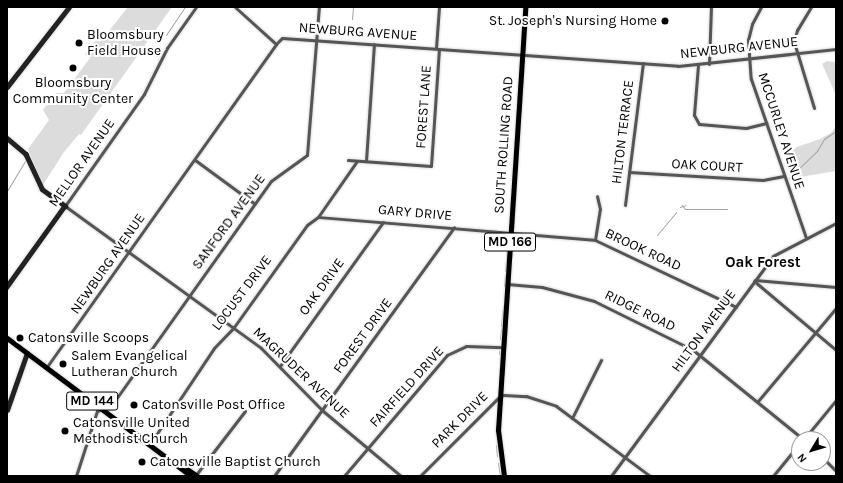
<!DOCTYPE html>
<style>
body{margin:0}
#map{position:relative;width:843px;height:483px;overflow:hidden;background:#fff;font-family:Karla,sans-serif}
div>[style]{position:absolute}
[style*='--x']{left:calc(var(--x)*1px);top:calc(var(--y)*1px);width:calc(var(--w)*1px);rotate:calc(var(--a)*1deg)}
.green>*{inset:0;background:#dcdcdc}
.stream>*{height:1px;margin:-0.5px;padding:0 0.5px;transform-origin:0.5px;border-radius:0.5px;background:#a3a3a3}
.roads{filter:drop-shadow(0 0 1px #dbdbdb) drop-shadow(0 0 1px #dbdbdb)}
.street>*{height:3px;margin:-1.5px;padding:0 1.5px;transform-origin:1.5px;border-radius:1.5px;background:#555}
.secondary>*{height:4.5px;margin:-2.25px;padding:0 2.25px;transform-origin:2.25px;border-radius:2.25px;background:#222}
.primary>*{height:5px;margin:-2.5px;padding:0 2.5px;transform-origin:2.5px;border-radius:2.5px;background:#000}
.dots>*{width:11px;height:11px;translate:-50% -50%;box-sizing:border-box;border:2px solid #fff;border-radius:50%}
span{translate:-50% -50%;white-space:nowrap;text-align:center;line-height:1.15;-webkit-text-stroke:4px #fff;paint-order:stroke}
.shield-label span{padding:1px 3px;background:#fff;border:1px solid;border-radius:3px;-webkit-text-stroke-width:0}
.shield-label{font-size:13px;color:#000;font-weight:700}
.poi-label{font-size:14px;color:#000}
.right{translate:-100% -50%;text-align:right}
.left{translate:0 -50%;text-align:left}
.street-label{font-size:14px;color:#000}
.neighbourhood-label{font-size:15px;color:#000;font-weight:700}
.frame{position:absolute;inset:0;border:8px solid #000;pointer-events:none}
.north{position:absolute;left:791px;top:431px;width:40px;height:40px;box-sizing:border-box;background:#fff;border:1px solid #999;border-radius:50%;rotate:232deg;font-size:11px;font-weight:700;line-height:16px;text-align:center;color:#000}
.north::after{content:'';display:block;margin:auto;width:14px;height:18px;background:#000;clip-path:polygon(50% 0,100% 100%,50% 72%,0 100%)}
</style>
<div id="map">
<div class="green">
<div style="clip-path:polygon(128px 7px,172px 7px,81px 135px,79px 134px,64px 152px,43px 185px,28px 149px,49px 120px,43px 110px,56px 93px,64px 93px,90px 58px,85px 54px,96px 40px,100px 42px)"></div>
<div style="clip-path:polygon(827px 61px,836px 62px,836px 95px,822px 64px)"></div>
<div style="clip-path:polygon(836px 126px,836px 171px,800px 177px,795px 175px,786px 159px,788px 154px,797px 147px,820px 139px,831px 133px)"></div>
</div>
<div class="stream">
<div style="--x:352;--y:19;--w:12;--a:-85"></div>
<div style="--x:166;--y:35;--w:34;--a:-56"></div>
<div style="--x:789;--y:178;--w:39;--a:-44"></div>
<div style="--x:817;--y:151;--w:14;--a:-60"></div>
<div style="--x:824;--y:139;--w:14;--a:-34"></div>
<div style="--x:7;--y:191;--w:35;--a:-59"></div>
<div style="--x:682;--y:205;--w:5;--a:53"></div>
<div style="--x:685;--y:209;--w:42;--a:0"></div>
<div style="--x:680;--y:207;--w:6;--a:-18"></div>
<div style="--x:657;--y:235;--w:30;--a:-50"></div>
<div style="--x:505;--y:271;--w:21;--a:-85"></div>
<div style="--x:504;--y:286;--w:11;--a:-85"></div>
<div style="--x:501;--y:326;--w:20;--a:-84"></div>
<div style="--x:500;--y:339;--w:10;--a:-84"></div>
<div style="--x:499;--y:354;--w:3;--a:-90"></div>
<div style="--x:496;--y:445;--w:11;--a:85"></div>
<div style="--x:498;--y:463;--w:12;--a:81"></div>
</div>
<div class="roads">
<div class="street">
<div style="--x:196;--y:7;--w:50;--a:125.3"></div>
<div style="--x:167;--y:48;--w:51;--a:116.6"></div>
<div style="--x:144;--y:94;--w:137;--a:125.2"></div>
<div style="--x:65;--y:206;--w:242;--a:35.9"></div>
<div style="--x:261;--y:348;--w:88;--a:45.5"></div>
<div style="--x:323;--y:411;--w:102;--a:39.8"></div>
<div style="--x:235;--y:7;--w:55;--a:42.1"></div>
<div style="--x:761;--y:7;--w:19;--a:118"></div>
<div style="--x:752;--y:24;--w:16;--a:104"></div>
<div style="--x:748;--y:40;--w:39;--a:86"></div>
<div style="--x:751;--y:79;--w:168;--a:70.9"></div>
<div style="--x:811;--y:7;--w:27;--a:121"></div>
<div style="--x:797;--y:30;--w:12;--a:104"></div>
<div style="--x:794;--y:42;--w:69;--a:73.1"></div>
<div style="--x:436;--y:48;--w:41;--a:-85.8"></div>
<div style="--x:709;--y:64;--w:57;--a:-88"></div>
<div style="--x:698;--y:65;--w:50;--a:94.6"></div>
<div style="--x:694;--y:115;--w:10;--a:61"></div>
<div style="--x:699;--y:124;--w:47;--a:4.9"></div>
<div style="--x:746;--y:128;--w:21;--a:-14"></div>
<div style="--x:195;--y:160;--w:74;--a:36.3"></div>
<div style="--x:348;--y:160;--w:83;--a:4.1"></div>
<div style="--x:431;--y:166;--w:117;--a:-86.1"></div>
<div style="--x:366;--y:161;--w:117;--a:-86.1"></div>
<div style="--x:629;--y:172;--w:134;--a:3.4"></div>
<div style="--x:763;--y:180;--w:21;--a:-11"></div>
<div style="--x:625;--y:205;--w:143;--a:-82.8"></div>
<div style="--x:318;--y:217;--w:278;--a:4.7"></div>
<div style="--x:595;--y:240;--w:156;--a:25.4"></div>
<div style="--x:595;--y:240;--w:31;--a:-81"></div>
<div style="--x:600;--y:209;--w:13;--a:-103"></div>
<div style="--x:755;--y:280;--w:81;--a:4.9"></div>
<div style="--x:754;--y:281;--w:107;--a:40.1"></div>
<div style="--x:507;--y:284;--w:35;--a:5"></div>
<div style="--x:542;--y:287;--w:54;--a:15.1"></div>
<div style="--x:594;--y:301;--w:110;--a:26.3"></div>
<div style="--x:693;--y:350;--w:141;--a:39"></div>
<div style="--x:280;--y:366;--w:177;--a:-54.4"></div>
<div style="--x:46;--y:368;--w:397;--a:-54.6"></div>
<div style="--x:276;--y:44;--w:8;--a:-45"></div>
<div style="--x:282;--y:38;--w:397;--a:4"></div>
<div style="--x:678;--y:66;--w:159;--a:-6.1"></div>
<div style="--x:758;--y:401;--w:121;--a:-50"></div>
<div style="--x:572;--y:418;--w:65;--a:-63.4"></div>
<div style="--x:804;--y:439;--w:50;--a:-50.6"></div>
<div style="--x:150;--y:444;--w:115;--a:-56.3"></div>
<div style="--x:214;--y:348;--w:29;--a:-46"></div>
<div style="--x:234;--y:327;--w:125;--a:-54.4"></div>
<div style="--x:307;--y:225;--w:14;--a:-36"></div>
<div style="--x:318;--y:217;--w:68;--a:-55.1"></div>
<div style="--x:823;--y:458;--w:18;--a:45"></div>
<div style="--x:76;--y:476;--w:68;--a:-72.1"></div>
<div style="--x:97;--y:411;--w:15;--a:-20"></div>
<div style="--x:111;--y:406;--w:276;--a:-54.6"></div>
<div style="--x:271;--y:181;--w:44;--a:-35.8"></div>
<div style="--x:307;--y:155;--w:148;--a:-85.4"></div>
<div style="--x:195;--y:476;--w:82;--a:-52.4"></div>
<div style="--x:274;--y:476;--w:307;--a:-54.1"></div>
<div style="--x:344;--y:476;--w:159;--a:-49.6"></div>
<div style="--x:447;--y:355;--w:21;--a:-25"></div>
<div style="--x:466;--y:346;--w:37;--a:2"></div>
<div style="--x:420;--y:476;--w:113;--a:-45"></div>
<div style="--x:500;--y:396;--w:4;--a:-14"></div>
<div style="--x:504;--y:395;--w:22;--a:3"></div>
<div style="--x:526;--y:396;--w:32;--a:18"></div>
<div style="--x:556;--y:406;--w:117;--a:36.7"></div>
<div style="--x:611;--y:476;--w:273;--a:-53.6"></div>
<div style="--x:773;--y:256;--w:71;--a:-27.6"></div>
<div style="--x:773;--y:476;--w:41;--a:-50.9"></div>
</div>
<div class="secondary">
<div style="--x:7;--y:87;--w:101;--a:-52.2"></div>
<div style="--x:7;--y:138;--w:25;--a:40"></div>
<div style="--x:26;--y:154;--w:38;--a:65"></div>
<div style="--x:42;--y:189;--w:29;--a:36"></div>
<div style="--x:65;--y:206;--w:100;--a:125.6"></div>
<div style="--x:7;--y:410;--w:60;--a:-70.7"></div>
</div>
<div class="primary">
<div style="--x:7;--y:338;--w:230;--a:36.9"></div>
<div style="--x:187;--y:469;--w:12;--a:35"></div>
<div style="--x:504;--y:476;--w:46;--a:-97.4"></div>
<div style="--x:498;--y:430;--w:424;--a:-86.3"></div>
</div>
</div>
<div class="dots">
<div style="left:665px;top:21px;background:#000"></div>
<div style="left:79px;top:43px;background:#000"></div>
<div style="left:73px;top:68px;background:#000"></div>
<div style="left:20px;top:338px;background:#000"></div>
<div style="left:63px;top:364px;background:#000"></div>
<div style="left:134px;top:405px;background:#000"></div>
<div style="left:65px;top:431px;background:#000"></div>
<div style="left:142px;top:462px;background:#000"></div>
</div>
<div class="shield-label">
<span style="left:510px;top:242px">MD 166</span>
<span style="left:92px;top:401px">MD 144</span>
</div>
<div class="poi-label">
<span class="right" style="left:657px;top:21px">St. Joseph's Nursing Home</span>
<span class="left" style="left:87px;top:43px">Bloomsbury<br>Field House</span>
<span style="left:73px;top:91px">Bloomsbury<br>Community Center</span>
<span class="left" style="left:28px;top:338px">Catonsville Scoops</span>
<span class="left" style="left:71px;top:364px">Salem Evangelical<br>Lutheran Church</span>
<span class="left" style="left:142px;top:405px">Catonsville Post Office</span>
<span class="left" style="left:73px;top:431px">Catonsville United<br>Methodist Church</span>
<span class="left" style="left:150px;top:462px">Catonsville Baptist Church</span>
</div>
<div class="street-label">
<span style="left:358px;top:32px;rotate:4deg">NEWBURG AVENUE</span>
<span style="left:739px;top:48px;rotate:-6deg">NEWBURG AVENUE</span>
<span style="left:424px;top:107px;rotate:-86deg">FOREST LANE</span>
<span style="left:781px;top:131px;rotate:72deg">MCCURLEY AVENUE</span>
<span style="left:623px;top:132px;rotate:-83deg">HILTON TERRACE</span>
<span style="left:504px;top:145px;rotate:-86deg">SOUTH ROLLING ROAD</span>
<span style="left:82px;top:163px;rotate:-55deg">MELLOR AVENUE</span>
<span style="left:707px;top:166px;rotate:3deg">OAK COURT</span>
<span style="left:415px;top:213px;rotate:5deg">GARY DRIVE</span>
<span style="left:229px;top:222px;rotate:-54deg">SANFORD AVENUE</span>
<span style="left:643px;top:250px;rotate:25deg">BROOK ROAD</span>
<span style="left:108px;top:264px;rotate:-55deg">NEWBURG AVENUE</span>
<span style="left:322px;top:287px;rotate:-54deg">OAK DRIVE</span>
<span style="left:242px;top:293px;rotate:-53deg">LOCUST DRIVE</span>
<span style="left:640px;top:311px;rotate:26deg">RIDGE ROAD</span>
<span style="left:704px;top:331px;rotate:-54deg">HILTON AVENUE</span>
<span style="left:363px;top:336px;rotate:-54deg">FOREST DRIVE</span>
<span style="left:301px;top:373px;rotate:43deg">MAGRUDER AVENUE</span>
<span style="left:407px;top:387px;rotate:-48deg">FAIRFIELD DRIVE</span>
<span style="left:460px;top:420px;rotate:-45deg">PARK DRIVE</span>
</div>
<div class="neighbourhood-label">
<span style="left:763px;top:263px">Oak Forest</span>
</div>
<div class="frame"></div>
<div class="north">N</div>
</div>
